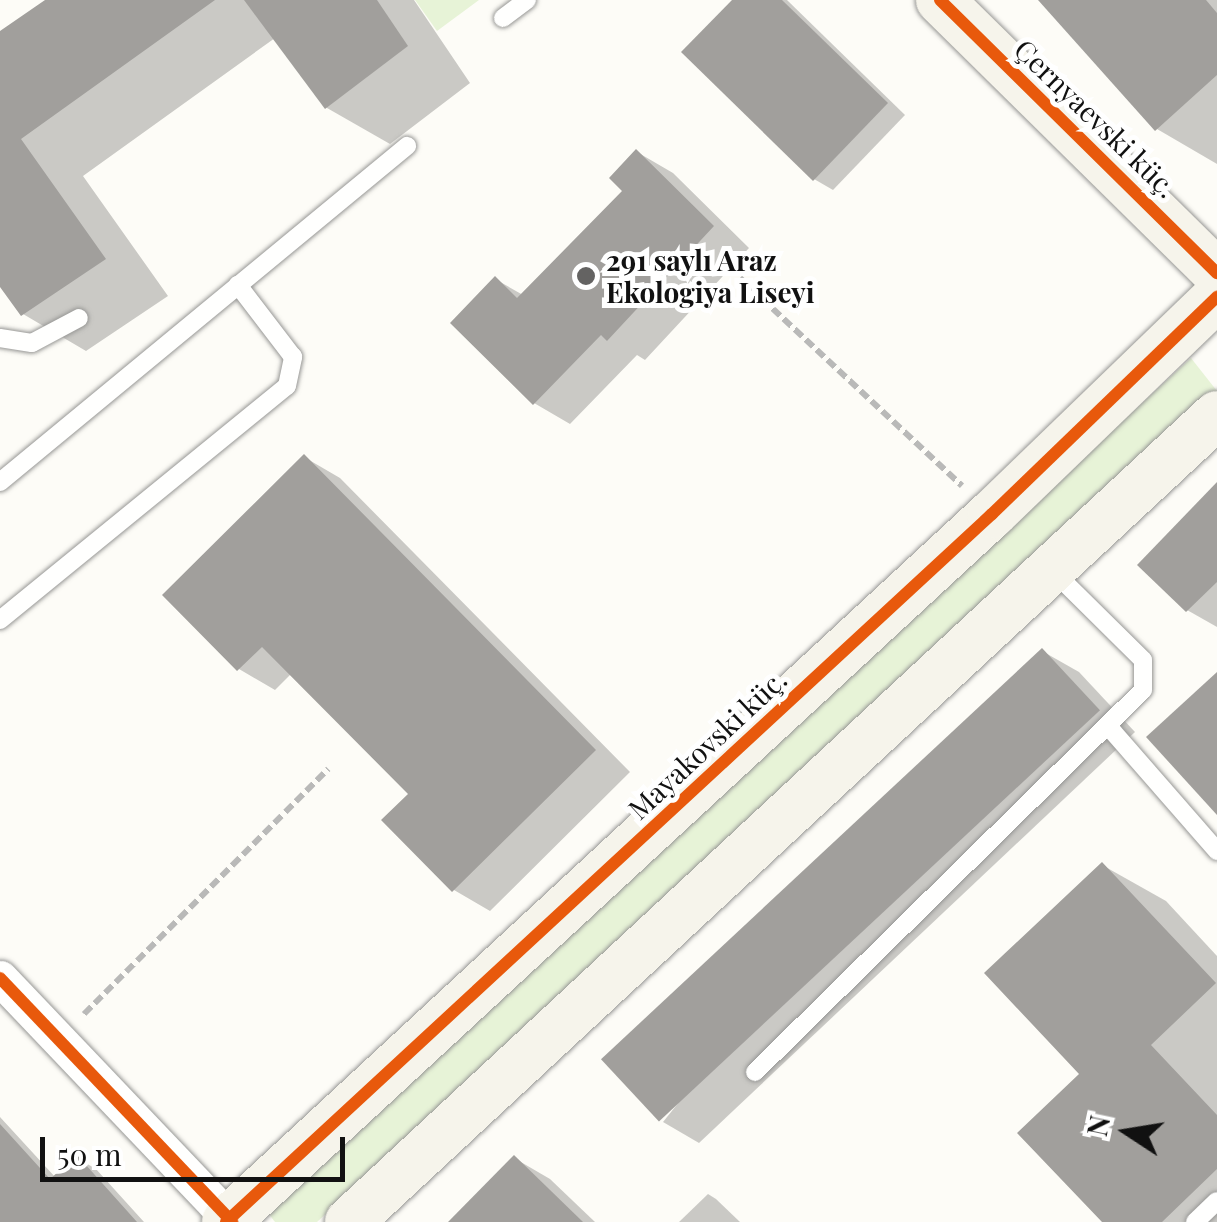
<!DOCTYPE html>
<meta charset="utf-8">
<style>
body{margin:0}
#map{position:relative;width:1217px;height:1222px;overflow:hidden;background:#fdfcf7;font-family:"Playfair Display",serif}
div>[style]{position:absolute}
[style*='--x']{left:calc(var(--x)*1px);top:calc(var(--y)*1px);width:calc(var(--w)*1px);rotate:calc(var(--a)*1deg)}
.green>*{inset:0;background:#e7f3d7}
.shadow>*{inset:0;background:#0003}
.building>*{inset:0;background:#a19f9c;transform-origin:0 0}
.path>*{height:6px;margin-top:-3px;transform-origin:0;background:repeating-linear-gradient(90deg,#b9b9b8 0 10px,transparent 0 15px)}
.roads{filter:drop-shadow(0 0 2px #979795) drop-shadow(0 0 2px #979795)}
.lane>*{height:18px;margin:-9px;padding:0 9px;transform-origin:9px;border-radius:9px;background:#fffffe}
.street>*{height:35px;margin:-17.5px;padding:0 17.5px;transform-origin:17.5px;border-radius:17.5px;background:#fffffe}
.secondary>*{height:48px;margin:-24px;padding:0 24px;transform-origin:24px;border-radius:24px;background:#f6f4eb}
.cycleway>*{height:12px;margin:-6px;padding:0 6px;transform-origin:6px;border-radius:6px;background:#e8590c}
.dots>*{width:28px;height:28px;translate:-50% -50%;box-sizing:border-box;border:5px solid #fff;border-radius:50%}
span{translate:-50% -50%;white-space:nowrap;text-align:center;line-height:1.15;-webkit-text-stroke:10px #fff;paint-order:stroke}
.street-label{font-size:28px;color:#111}
.poi-label{font-size:28px;color:#111;font-weight:700}
.left{translate:0 -50%;text-align:left}
.north{position:absolute;left:1077px;top:1082px;width:100px;height:100px;-webkit-text-stroke:8px #fff;paint-order:stroke;rotate:282deg;font-size:28px;font-weight:700;line-height:40px;text-align:center;color:#111}
.north::after{content:'';display:block;margin:auto;width:35px;height:45px;background:#111;clip-path:polygon(50% 0,100% 100%,50% 72%,0 100%)}
.scale{position:absolute;left:40px;top:1137px;width:305px;height:45px;box-sizing:border-box;border:5px solid #111;border-top:0;padding-left:12px;font-size:30px;line-height:35px;white-space:nowrap;color:#111;-webkit-text-stroke:8px #fff;paint-order:stroke}
</style>
<div id="map">
<div class="green">
<div style="clip-path:polygon(415px 0,479px 0,437px 31px)"></div>
<div style="clip-path:polygon(1191px 358px,1217px 391px,317px 1222px,275px 1222px,265px 1209px)"></div>
</div>
<div class="shadow">
<div style="clip-path:polygon(50px 0,414px 0,470px 83px,390px 144px,327px 108px,275px 38px,83px 176px,168px 296px,86px 351px,23px 314px,0 283px,0 34px)"></div>
<div style="clip-path:polygon(736px 0,787px 0,905px 115px,833px 190px,814px 179px)"></div>
<div style="clip-path:polygon(1041px 0,1217px 0,1217px 164px,1157px 129px)"></div>
<div style="clip-path:polygon(637px 152px,673px 173px,749px 248px,645px 360px,637px 355px,570px 424px,534px 403px,495px 279px,523px 295px,626px 191px)"></div>
<div style="clip-path:polygon(304px 457px,340px 478px,630px 772px,490px 911px,454px 890px,411px 794px,292px 673px,275px 690px,239px 669px,166px 595px)"></div>
<div style="clip-path:polygon(1217px 493px,1217px 627px,1187px 610px)"></div>
<div style="clip-path:polygon(1042px 651px,1079px 672px,1135px 732px,699px 1143px,663px 1122px)"></div>
<div style="clip-path:polygon(1102px 865px,1166px 901px,1217px 956px,1217px 1222px,1105px 1222px,1083px 1074px)"></div>
<div style="clip-path:polygon(0 1117px,56px 1178px,77px 1158px,96px 1169px,144px 1222px,0 1222px)"></div>
<div style="clip-path:polygon(514px 1158px,550px 1179px,595px 1222px,451px 1222px)"></div>
<div style="clip-path:polygon(708px 1194px,716px 1199px,740px 1222px,679px 1222px)"></div>
</div>
<div class="building">
<div style="clip-path:polygon(45px 0,215px 0,21px 139px,106px 259px,21px 316px,0 287px,0 31px)"></div>
<div style="clip-path:polygon(244px 0,377px 0,408px 46px,325px 109px)"></div>
<div style="clip-path:polygon(732px 0,782px 0,888px 103px,813px 181px,681px 52px)"></div>
<div style="clip-path:polygon(1038px 0,1206px 0,1217px 13px,1217px 75px,1155px 131px)"></div>
<div style="clip-path:polygon(636px 149px,714px 226px,607px 341px,601px 335px,533px 405px,450px 323px,495px 276px,517px 298px,622px 191px,609px 178px)"></div>
<div style="clip-path:polygon(304px 454px,596px 750px,452px 892px,381px 820px,408px 794px,262px 647px,237px 671px,162px 595px)"></div>
<div style="clip-path:polygon(1217px 482px,1217px 582px,1186px 612px,1137px 565px)"></div>
<div style="left:1042px;top:648px;width:85px;height:603px;rotate:47deg"></div>
<div style="clip-path:polygon(1217px 672px,1217px 815px,1146px 737px)"></div>
<div style="clip-path:polygon(1102px 862px,1216px 983px,1151px 1045px,1217px 1115px,1217px 1169px,1162px 1222px,1102px 1222px,1017px 1133px,1079px 1074px,984px 973px)"></div>
<div style="clip-path:polygon(0 1124px,50px 1179px,77px 1155px,137px 1222px,0 1222px)"></div>
<div style="clip-path:polygon(514px 1155px,583px 1222px,448px 1222px)"></div>
</div>
<div class="path">
<div style="--x:740;--y:278;--w:304;--a:43.1"></div>
<div style="--x:84;--y:1014;--w:346;--a:-45.1"></div>
</div>
<div class="roads">
<div class="lane">
<div style="--x:503;--y:18;--w:30;--a:-37"></div>
<div style="--x:0;--y:338;--w:32;--a:9"></div>
<div style="--x:32;--y:343;--w:53;--a:-28"></div>
<div style="--x:0;--y:482;--w:528;--a:-39.54"></div>
<div style="--x:0;--y:620;--w:370;--a:-39.2"></div>
<div style="--x:287;--y:386;--w:30;--a:-78"></div>
<div style="--x:293;--y:357;--w:91;--a:-127.4"></div>
<div style="--x:1108;--y:726;--w:166;--a:48.9"></div>
<div style="--x:755;--y:1072;--w:544;--a:-44.55"></div>
<div style="--x:1143;--y:690;--w:30;--a:-90"></div>
<div style="--x:1143;--y:660;--w:125;--a:-135.3"></div>
<div style="--x:1195;--y:1222;--w:30;--a:-44"></div>
</div>
<div class="street">
<div style="--x:0;--y:978;--w:337;--a:46.4"></div>
</div>
<div class="secondary">
<div style="--x:940;--y:0;--w:389;--a:44.6"></div>
<div style="--x:226;--y:1222;--w:1043;--a:-42.75"></div>
<div style="--x:992;--y:514;--w:313;--a:-44"></div>
<div style="--x:349;--y:1222;--w:1185;--a:-42.91"></div>
</div>
</div>
<div class="cycleway">
<div style="--x:940;--y:0;--w:389;--a:44.6"></div>
<div style="--x:0;--y:978;--w:337;--a:46.4"></div>
<div style="--x:226;--y:1222;--w:1043;--a:-42.75"></div>
<div style="--x:992;--y:514;--w:313;--a:-44"></div>
</div>
<div class="dots">
<div style="left:586px;top:276px;background:#646362"></div>
</div>
<div class="street-label">
<span style="left:1096px;top:118px;rotate:44deg">Çernyaevski küç.</span>
<span style="left:707px;top:744px;rotate:-43deg">Mayakovski küç.</span>
</div>
<div class="poi-label">
<span class="left" style="left:606px;top:276px">291 saylı Araz<br>Ekologiya Liseyi</span>
</div>
<div class="north">N</div>
<div class="scale">50 m</div>
</div>
